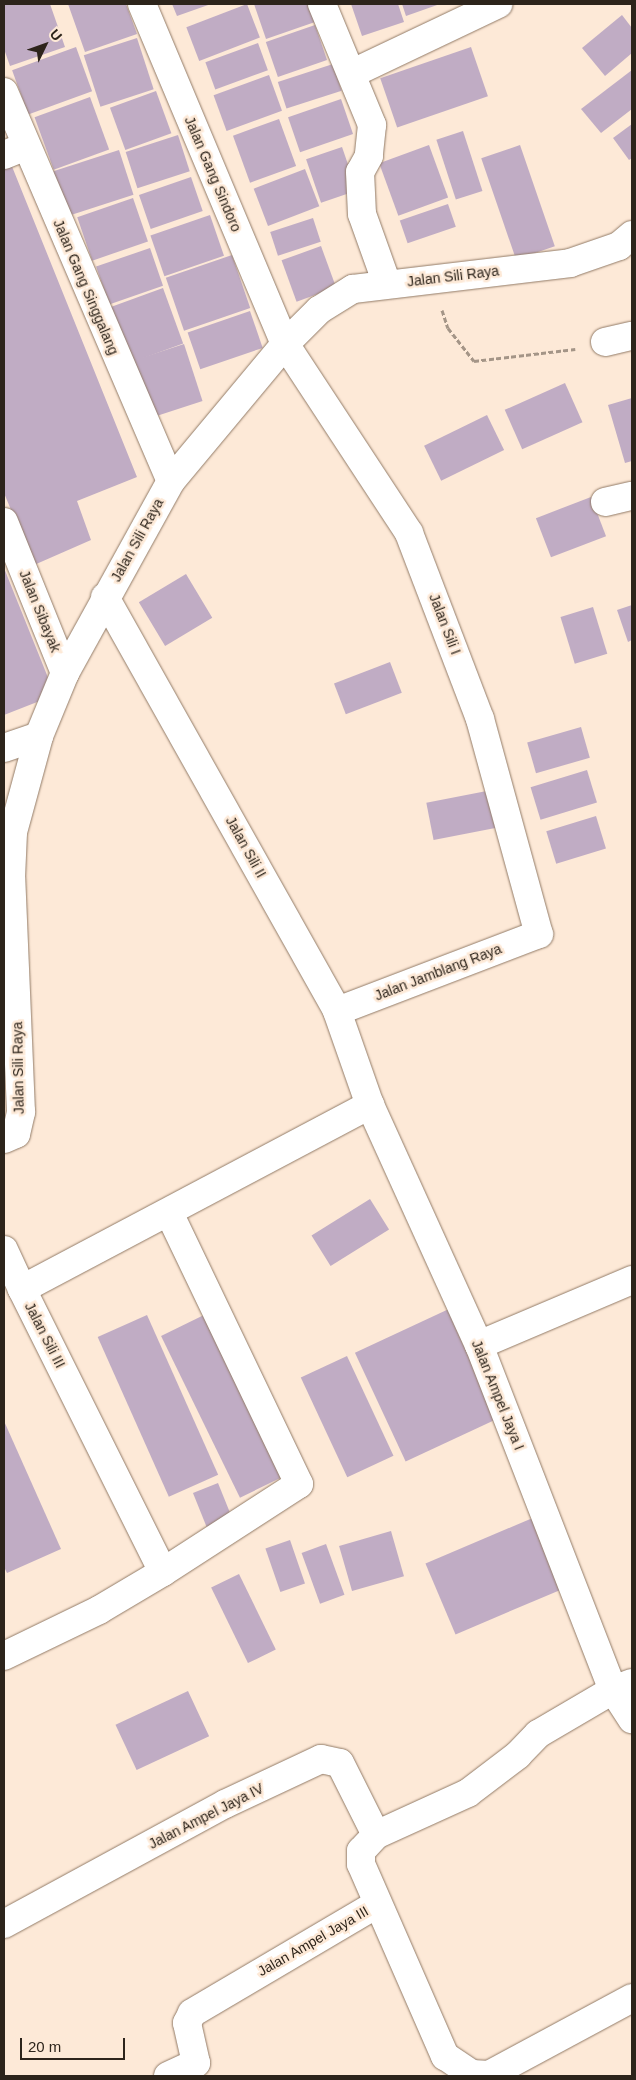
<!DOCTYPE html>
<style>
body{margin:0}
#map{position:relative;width:636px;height:2080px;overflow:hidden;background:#fde9d7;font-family:Helvetica,sans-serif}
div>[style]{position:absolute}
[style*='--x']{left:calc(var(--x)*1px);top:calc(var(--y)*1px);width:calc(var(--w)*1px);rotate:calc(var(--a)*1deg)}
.building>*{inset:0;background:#c0acc4;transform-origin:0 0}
.path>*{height:3px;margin-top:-1.5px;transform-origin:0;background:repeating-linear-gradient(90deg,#a49587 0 5px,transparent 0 7.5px)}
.roads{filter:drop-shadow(0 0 1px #927b67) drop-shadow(0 0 1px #927b67)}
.minor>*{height:28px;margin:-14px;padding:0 14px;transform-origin:14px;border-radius:14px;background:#fff}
span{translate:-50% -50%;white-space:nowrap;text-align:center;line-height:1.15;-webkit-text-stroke:5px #fde9d7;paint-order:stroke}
.street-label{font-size:14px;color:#2d241b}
.frame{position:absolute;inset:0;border:5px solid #2d241b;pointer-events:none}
.north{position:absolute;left:20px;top:20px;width:50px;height:50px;-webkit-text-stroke:4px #fde9d7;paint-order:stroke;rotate:48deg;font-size:14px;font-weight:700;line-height:20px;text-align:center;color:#2d241b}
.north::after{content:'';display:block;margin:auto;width:18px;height:22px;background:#2d241b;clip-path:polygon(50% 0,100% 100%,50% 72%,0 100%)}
.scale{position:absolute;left:20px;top:2038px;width:105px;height:22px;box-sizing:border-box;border:2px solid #2d241b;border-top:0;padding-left:6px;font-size:15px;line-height:18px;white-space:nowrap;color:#2d241b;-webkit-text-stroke:4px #fde9d7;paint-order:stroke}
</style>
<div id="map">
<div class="building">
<div style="clip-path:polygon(4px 4px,50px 4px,65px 47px,10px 66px,4px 49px)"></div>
<div style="clip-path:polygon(68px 4px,126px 4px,137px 34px,85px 52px)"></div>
<div style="clip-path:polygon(172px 4px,211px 4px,177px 16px)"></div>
<div style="left:247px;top:4px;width:36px;height:65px;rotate:69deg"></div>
<div style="clip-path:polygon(254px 4px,309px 4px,315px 22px,266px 39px)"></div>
<div style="clip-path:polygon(351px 4px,398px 4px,404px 22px,362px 36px)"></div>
<div style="clip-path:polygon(402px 4px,440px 4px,406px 16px)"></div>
<div style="clip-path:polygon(622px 15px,632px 28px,632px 53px,605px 76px,582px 48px)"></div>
<div style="left:315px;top:25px;width:37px;height:52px;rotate:71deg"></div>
<div style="left:137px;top:38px;width:54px;height:56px;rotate:72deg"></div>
<div style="left:258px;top:43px;width:29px;height:56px;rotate:70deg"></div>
<div style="left:76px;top:47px;width:47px;height:68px;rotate:70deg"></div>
<div style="left:471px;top:47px;width:52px;height:96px;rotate:71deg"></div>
<div style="left:333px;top:64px;width:28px;height:58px;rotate:72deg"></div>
<div style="clip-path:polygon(632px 70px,632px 109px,601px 133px,581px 109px)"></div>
<div style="left:269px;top:75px;width:38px;height:59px;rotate:70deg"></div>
<div style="left:156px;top:91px;width:45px;height:49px;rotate:70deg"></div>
<div style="left:90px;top:97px;width:56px;height:59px;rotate:70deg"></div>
<div style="left:341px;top:99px;width:37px;height:56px;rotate:71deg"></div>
<div style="left:279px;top:119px;width:50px;height:49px;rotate:70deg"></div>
<div style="clip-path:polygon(632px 124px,632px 158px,629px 160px,613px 138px)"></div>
<div style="left:463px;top:131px;width:63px;height:28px;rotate:72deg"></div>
<div style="left:178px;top:135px;width:38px;height:55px;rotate:72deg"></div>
<div style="left:429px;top:145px;width:56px;height:53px;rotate:70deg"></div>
<div style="left:520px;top:145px;width:107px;height:41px;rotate:71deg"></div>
<div style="left:342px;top:147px;width:46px;height:38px;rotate:71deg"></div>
<div style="left:119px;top:150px;width:47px;height:69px;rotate:72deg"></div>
<div style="clip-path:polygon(11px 164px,137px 477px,77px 501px,91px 540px,34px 565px,4px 493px,4px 167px)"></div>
<div style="left:305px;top:169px;width:40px;height:55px;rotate:69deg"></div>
<div style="left:191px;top:177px;width:36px;height:55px;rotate:71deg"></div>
<div style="left:133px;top:198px;width:46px;height:59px;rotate:71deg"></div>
<div style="left:448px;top:204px;width:24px;height:51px;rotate:71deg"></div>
<div style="left:210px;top:215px;width:43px;height:63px;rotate:71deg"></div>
<div style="left:313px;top:218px;width:25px;height:45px;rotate:72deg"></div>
<div style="left:321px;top:246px;width:44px;height:42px;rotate:70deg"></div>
<div style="left:150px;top:248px;width:40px;height:57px;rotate:71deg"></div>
<div style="left:232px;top:255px;width:56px;height:70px;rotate:71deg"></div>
<div style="left:163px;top:288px;width:59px;height:57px;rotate:70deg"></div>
<div style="left:250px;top:311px;width:39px;height:66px;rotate:71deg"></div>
<div style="left:184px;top:344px;width:60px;height:58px;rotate:72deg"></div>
<div style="left:565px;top:383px;width:43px;height:66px;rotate:66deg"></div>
<div style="clip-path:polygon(632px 398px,632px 461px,625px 463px,608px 405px)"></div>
<div style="left:487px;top:415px;width:39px;height:70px;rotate:64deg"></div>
<div style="left:591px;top:497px;width:42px;height:59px;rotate:69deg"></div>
<div style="clip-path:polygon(4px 568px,55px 695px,4px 715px)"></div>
<div style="left:186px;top:574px;width:51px;height:55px;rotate:59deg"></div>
<div style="clip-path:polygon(632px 605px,632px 640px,628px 642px,617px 610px)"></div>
<div style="left:593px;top:607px;width:49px;height:34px;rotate:73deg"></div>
<div style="left:390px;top:662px;width:33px;height:60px;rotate:69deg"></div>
<div style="left:581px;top:727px;width:32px;height:56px;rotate:74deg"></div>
<div style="left:587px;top:770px;width:34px;height:59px;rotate:73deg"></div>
<div style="left:497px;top:789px;width:38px;height:72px;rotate:79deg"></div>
<div style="left:596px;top:816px;width:34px;height:52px;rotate:73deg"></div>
<div style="left:370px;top:1199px;width:36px;height:69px;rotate:58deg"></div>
<div style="left:451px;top:1308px;width:120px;height:106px;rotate:65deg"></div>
<div style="left:206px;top:1314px;width:180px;height:50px;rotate:64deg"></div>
<div style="left:147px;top:1315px;width:175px;height:54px;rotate:66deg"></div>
<div style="left:347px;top:1356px;width:110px;height:51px;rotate:65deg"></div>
<div style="clip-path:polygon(4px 1421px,61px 1549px,7px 1573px,4px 1567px)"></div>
<div style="left:218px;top:1483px;width:42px;height:27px;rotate:68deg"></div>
<div style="left:535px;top:1517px;width:77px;height:119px;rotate:67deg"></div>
<div style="left:391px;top:1531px;width:47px;height:54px;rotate:74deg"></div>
<div style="left:290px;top:1540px;width:46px;height:26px;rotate:71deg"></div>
<div style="left:326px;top:1544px;width:54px;height:26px;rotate:70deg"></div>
<div style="left:239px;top:1574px;width:84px;height:31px;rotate:64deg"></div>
<div style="left:188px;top:1691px;width:50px;height:80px;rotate:65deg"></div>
</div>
<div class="path">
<div style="--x:442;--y:310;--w:19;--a:72"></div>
<div style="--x:448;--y:328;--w:42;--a:51.8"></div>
<div style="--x:474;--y:361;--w:102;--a:-6.8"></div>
</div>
<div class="roads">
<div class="minor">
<div style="--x:142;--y:4;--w:369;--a:67.2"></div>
<div style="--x:285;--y:344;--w:226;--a:56.7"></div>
<div style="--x:409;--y:533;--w:199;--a:69.1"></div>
<div style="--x:480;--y:719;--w:223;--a:74.7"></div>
<div style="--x:539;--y:934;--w:216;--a:159.1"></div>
<div style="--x:322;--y:4;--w:131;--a:67.5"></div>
<div style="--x:372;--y:125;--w:31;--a:96"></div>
<div style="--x:369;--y:156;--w:18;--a:119"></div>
<div style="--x:360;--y:172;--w:42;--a:87.3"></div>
<div style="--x:362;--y:214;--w:74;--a:70.3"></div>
<div style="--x:353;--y:73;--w:161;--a:-25.4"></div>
<div style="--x:4;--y:92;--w:423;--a:66.8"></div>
<div style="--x:4;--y:155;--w:24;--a:-22"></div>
<div style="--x:605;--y:342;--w:28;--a:-13"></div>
<div style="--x:605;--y:502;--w:28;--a:-13"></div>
<div style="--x:4;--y:522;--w:163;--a:68"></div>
<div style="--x:105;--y:597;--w:475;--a:60.7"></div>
<div style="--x:337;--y:1011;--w:100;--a:70.7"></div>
<div style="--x:370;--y:1105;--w:264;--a:65.6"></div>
<div style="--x:479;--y:1345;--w:370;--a:68.8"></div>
<div style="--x:613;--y:1690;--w:35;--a:57"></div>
<div style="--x:4;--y:748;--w:37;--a:-19"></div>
<div style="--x:4;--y:1139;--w:13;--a:-23"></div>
<div style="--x:16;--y:1134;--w:23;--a:-77"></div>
<div style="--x:21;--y:1112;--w:234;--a:-92.4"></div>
<div style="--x:11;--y:878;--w:46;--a:-87.5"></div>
<div style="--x:13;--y:832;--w:99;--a:-74.8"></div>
<div style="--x:39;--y:736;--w:68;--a:-67.6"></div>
<div style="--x:65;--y:673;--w:219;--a:-61.1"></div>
<div style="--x:171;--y:481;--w:178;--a:-50.2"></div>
<div style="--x:285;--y:344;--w:48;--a:-45"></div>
<div style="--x:319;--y:310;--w:40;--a:-32"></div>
<div style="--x:353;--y:289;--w:219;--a:-6.8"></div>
<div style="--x:570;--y:263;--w:52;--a:-19.1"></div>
<div style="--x:619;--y:246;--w:17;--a:-40"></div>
<div style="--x:4;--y:1250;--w:43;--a:65.2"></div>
<div style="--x:479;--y:1345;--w:166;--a:-23"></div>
<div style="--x:163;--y:1572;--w:162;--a:-32.9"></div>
<div style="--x:299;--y:1484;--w:301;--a:-115.6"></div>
<div style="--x:4;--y:1656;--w:106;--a:-25.8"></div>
<div style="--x:99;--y:1610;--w:74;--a:-30.7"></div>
<div style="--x:163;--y:1572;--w:316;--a:-116.5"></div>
<div style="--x:22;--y:1289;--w:394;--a:-27.9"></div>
<div style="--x:632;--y:1683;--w:20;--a:160"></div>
<div style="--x:613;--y:1690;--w:87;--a:149.6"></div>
<div style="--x:538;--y:1734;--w:29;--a:134"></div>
<div style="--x:518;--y:1755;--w:63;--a:142.8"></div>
<div style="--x:468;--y:1793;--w:101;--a:155.5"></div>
<div style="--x:376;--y:1835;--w:22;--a:133"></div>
<div style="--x:361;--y:1851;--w:13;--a:90"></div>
<div style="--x:361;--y:1864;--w:210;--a:66.4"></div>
<div style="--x:445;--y:2056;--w:32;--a:34"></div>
<div style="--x:472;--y:2074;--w:17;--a:3"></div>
<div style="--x:489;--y:2075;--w:162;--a:-28.3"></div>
<div style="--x:4;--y:1924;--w:251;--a:-28.5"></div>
<div style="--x:225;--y:1804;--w:106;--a:-25.1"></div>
<div style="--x:321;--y:1759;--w:19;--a:12"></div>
<div style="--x:340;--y:1763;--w:80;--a:63.4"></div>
<div style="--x:168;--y:2076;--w:31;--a:-25"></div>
<div style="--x:196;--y:2063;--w:41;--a:-102.7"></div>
<div style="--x:187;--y:2023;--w:11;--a:-63"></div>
<div style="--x:192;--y:2013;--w:212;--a:-30.5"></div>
</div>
</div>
<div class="street-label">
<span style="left:213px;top:174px;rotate:67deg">Jalan Gang Sindoro</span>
<span style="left:453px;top:276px;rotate:-7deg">Jalan Sili Raya</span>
<span style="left:86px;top:287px;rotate:67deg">Jalan Gang Singgalang</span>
<span style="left:137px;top:540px;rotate:-61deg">Jalan Sili Raya</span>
<span style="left:40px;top:611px;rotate:68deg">Jalan Sibayak</span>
<span style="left:445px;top:624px;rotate:69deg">Jalan Sili I</span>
<span style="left:246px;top:847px;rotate:61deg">Jalan Sili II</span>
<span style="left:438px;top:972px;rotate:-21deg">Jalan Jamblang Raya</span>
<span style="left:18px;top:1068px;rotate:-91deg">Jalan Sili Raya</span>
<span style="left:45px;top:1335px;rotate:63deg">Jalan Sili III</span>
<span style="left:498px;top:1395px;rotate:68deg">Jalan Ampel Jaya I</span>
<span style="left:206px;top:1816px;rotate:-27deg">Jalan Ampel Jaya IV</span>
<span style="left:313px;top:1941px;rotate:-30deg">Jalan Ampel Jaya III</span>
</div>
<div class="frame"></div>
<div class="north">U</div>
<div class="scale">20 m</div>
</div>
